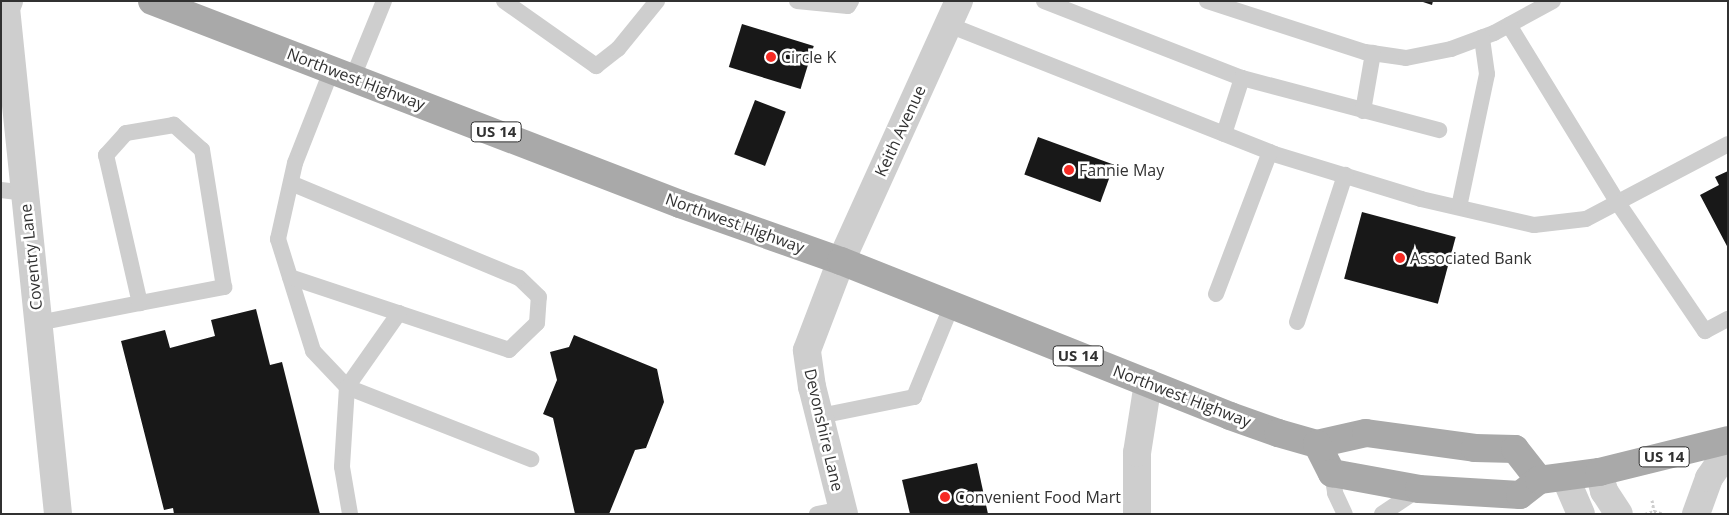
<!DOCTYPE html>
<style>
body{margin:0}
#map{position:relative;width:1729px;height:515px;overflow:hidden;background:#fff;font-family:"Open Sans",sans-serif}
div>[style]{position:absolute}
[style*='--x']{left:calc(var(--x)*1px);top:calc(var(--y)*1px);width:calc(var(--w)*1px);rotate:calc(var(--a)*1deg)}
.building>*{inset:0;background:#181818;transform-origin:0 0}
.path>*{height:3px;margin-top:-1.5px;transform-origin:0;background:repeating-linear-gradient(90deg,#cecece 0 2.5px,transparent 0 5px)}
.service>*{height:16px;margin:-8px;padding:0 8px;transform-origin:8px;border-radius:8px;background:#cecece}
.minor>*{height:28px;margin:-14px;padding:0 14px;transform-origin:14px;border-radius:14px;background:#cecece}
.tertiary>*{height:28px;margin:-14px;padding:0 14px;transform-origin:14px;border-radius:14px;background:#cecece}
.primary>*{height:28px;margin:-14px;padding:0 14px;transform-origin:14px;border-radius:14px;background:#a9a9a9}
.dots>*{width:14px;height:14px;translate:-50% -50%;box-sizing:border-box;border:2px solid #fff;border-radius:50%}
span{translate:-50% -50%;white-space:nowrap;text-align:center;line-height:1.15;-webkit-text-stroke:5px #fff;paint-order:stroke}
.shield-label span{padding:1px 4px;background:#fff;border:1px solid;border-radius:4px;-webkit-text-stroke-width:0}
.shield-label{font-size:15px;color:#313131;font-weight:700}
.poi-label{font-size:16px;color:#313131}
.left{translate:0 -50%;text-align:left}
.street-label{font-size:16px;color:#313131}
.frame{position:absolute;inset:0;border:2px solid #313131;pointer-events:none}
</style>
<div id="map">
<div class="building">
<div style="clip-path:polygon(1420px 1px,1433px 1px,1432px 5px)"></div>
<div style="left:742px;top:24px;width:75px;height:45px;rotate:17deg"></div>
<div style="left:755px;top:100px;width:33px;height:58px;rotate:21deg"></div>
<div style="left:1038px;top:137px;width:81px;height:40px;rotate:20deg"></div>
<div style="clip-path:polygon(1728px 171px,1728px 248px,1700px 195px,1719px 185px,1715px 177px)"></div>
<div style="left:1362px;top:212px;width:97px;height:69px;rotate:15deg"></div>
<div style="clip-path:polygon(256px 309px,270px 365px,282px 362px,320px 514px,174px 514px,173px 508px,164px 510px,121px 341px,165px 330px,170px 348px,215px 336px,211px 320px)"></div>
<div style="clip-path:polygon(574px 335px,657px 369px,664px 402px,646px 448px,635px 450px,609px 514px,575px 514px,553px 418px,543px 414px,557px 380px,550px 352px,569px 347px)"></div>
<div style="clip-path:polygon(977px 463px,988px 514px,910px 514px,902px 480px)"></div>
</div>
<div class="path">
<div style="--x:1652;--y:500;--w:11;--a:80"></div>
<div style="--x:1645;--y:514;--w:9;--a:-18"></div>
<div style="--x:1654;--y:511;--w:10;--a:17"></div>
</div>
<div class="service">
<div style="--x:504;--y:1;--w:113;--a:35.2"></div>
<div style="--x:596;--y:66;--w:28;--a:-38"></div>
<div style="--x:618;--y:49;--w:62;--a:-50.9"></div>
<div style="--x:797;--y:1;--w:51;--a:5.6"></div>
<div style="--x:848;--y:6;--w:6;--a:-59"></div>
<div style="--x:1044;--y:1;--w:212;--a:21.3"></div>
<div style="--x:1242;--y:78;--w:204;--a:14.8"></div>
<div style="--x:1207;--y:1;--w:166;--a:17.9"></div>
<div style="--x:1365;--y:52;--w:41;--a:8.3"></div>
<div style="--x:1406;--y:58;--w:46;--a:-11.3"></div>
<div style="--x:1451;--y:49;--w:46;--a:-20.4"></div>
<div style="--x:1494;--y:33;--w:67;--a:-28.5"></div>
<div style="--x:949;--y:25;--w:350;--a:21.6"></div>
<div style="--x:1274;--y:154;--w:154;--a:17"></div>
<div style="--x:1421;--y:199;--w:116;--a:13"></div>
<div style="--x:1534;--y:225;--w:52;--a:-6.6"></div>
<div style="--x:1586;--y:219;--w:161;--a:-27.8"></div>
<div style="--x:1509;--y:25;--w:209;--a:58.5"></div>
<div style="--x:1618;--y:203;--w:155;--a:55.8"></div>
<div style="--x:1705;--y:331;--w:26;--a:-28"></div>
<div style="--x:332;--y:69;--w:101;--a:111.5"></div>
<div style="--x:295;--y:163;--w:78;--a:102.6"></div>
<div style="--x:278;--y:239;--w:117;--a:72.6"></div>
<div style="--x:313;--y:351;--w:50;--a:46.6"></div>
<div style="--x:347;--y:387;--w:80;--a:93.6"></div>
<div style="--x:342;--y:467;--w:48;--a:80.3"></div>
<div style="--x:353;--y:77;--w:82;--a:-67.8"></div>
<div style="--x:1363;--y:111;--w:59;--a:-80.2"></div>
<div style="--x:1224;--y:134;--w:59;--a:-72.2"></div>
<div style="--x:1;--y:190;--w:23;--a:7"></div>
<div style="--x:1459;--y:207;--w:136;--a:-78.1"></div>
<div style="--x:1487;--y:74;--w:37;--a:-98"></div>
<div style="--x:290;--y:277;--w:231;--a:18.4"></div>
<div style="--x:509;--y:350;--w:39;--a:-44"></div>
<div style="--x:537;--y:323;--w:26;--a:-86"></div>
<div style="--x:539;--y:297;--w:28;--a:-136"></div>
<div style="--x:519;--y:278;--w:247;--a:-157.4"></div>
<div style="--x:1216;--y:294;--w:152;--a:-69.2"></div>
<div style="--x:399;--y:313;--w:90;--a:125.1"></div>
<div style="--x:347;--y:387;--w:198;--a:21.4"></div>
<div style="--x:1297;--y:322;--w:155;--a:-71.9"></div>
<div style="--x:38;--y:323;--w:104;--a:-11.1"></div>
<div style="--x:140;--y:303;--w:86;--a:-10.8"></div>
<div style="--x:224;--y:287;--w:139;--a:-99.1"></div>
<div style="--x:202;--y:150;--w:38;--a:-138"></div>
<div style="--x:174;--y:125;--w:49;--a:170.5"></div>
<div style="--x:126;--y:133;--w:30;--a:132"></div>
<div style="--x:106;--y:155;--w:152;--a:77.1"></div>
<div style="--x:820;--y:416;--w:96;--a:-11.4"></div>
<div style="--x:914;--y:397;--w:100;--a:-67.6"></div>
<div style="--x:1332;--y:473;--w:20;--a:81"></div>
<div style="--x:1335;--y:493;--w:23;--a:65"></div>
<div style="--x:817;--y:514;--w:26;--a:-11"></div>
<div style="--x:1382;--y:514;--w:45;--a:-34"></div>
</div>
<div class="minor">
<div style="--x:9;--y:1;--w:8;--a:113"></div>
<div style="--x:6;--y:8;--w:509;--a:84.13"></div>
<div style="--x:844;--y:514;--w:131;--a:-104.1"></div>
<div style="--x:812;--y:387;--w:37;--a:-98"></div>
<div style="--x:807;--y:350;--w:95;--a:-69.1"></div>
<div style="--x:841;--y:261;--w:286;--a:-65.6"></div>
<div style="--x:1137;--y:514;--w:61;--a:-90"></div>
<div style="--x:1137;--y:453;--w:71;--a:-81.1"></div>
</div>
<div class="tertiary">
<div style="--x:1599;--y:472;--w:20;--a:75"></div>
<div style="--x:1604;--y:491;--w:27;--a:57"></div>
<div style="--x:1565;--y:477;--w:40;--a:66.6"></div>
<div style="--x:1696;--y:514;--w:38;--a:-70"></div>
<div style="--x:1709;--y:478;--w:33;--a:-55"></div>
</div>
<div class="primary">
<div style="--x:152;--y:1;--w:566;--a:21.03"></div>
<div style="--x:680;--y:204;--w:171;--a:19.5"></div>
<div style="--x:841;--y:261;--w:419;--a:21.7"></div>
<div style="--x:1230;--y:416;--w:51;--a:19.5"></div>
<div style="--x:1278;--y:433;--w:41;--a:15.8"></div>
<div style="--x:1317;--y:444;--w:50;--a:-12.7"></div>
<div style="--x:1366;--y:433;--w:110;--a:7.8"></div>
<div style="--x:1475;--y:448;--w:40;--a:1.4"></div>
<div style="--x:1515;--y:449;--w:39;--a:52"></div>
<div style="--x:1317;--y:444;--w:33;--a:63"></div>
<div style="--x:1332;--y:473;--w:88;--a:10.4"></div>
<div style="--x:1419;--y:489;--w:101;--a:3.4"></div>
<div style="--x:1520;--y:495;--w:24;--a:-38"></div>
<div style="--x:1539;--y:480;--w:61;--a:-7.6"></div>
<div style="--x:1599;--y:472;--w:133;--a:-13.9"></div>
</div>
<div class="dots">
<div style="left:771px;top:57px;background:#f62b24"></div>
<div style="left:1069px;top:170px;background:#f62b24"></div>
<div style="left:1400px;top:258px;background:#f62b24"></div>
<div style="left:945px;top:497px;background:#f62b24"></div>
</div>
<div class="shield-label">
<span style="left:496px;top:132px">US 14</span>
<span style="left:1078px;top:356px">US 14</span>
<span style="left:1664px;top:457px">US 14</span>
</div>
<div class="poi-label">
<span class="left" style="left:781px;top:57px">Circle K</span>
<span class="left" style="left:1079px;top:170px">Fannie May</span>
<span class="left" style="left:1410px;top:258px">Associated Bank</span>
<span class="left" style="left:955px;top:497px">Convenient Food Mart</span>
</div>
<div class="street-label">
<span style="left:356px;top:79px;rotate:21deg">Northwest Highway</span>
<span style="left:900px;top:131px;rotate:-65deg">Keith Avenue</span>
<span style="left:735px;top:223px;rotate:20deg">Northwest Highway</span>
<span style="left:31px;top:257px;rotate:-96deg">Coventry Lane</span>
<span style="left:1182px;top:396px;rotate:21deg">Northwest Highway</span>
<span style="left:824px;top:430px;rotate:77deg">Devonshire Lane</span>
</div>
<div class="frame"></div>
</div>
